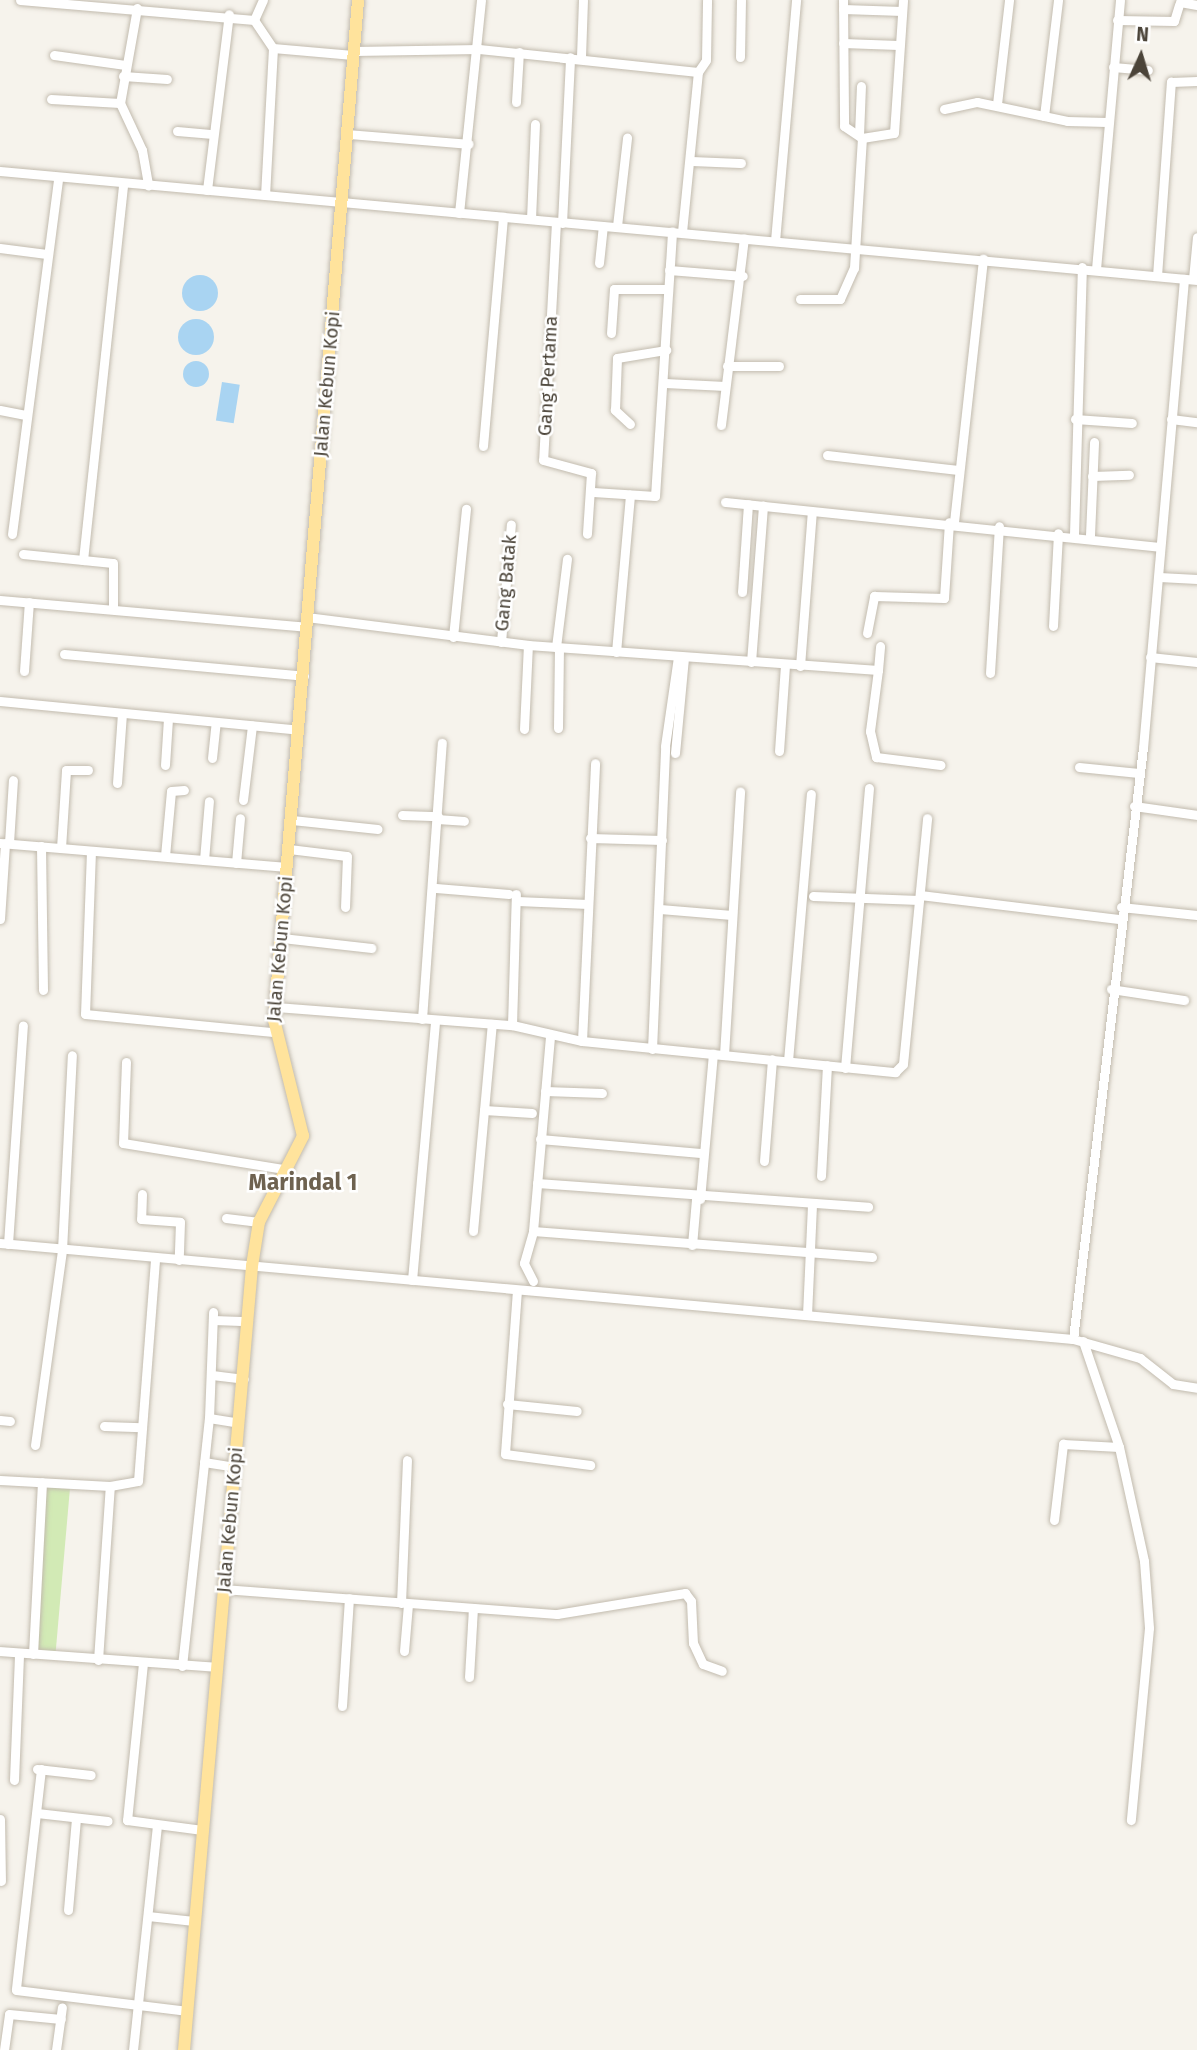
<!DOCTYPE html>
<style>
body{margin:0}
#map{position:relative;width:1197px;height:2050px;overflow:hidden;background:#f6f3ec;font-family:"Fira Sans",sans-serif}
div>[style]{position:absolute}
[style*='--x']{left:calc(var(--x)*1px);top:calc(var(--y)*1px);width:calc(var(--w)*1px);rotate:calc(var(--a)*1deg)}
.green>*{inset:0;background:#d2eab5;transform-origin:0 0}
.water>*{inset:0;background:#a9d4f2;transform-origin:0 0}
.round{border-radius:50%}
.roads{filter:drop-shadow(0 0 2px #c2bbae) drop-shadow(0 0 2px #c2bbae)}
.minor>*{height:9px;margin:-4.5px;padding:0 4.5px;transform-origin:4.5px;border-radius:4.5px;background:#fff}
.major>*{height:12px;margin:-6px;padding:0 6px;transform-origin:6px;border-radius:6px;background:#ffe39c}
span{translate:-50% -50%;white-space:nowrap;text-align:center;line-height:1.15;-webkit-text-stroke:5px #fff;paint-order:stroke}
.street-label{font-size:19px;color:#4b4439}
.quarter-label{font-size:23px;color:#6e6250;font-weight:700}
.north{position:absolute;left:1106px;top:21px;width:70px;height:70px;-webkit-text-stroke:5px #fff;paint-order:stroke;rotate:4deg;font-size:19px;font-weight:700;line-height:28px;text-align:center;color:#4b4439}
.north::after{content:'';display:block;margin:auto;width:24px;height:32px;background:#4b4439;clip-path:polygon(50% 0,100% 100%,50% 72%,0 100%)}
</style>
<div id="map">
<div class="green">
<div style="left:47px;top:1487px;width:23px;height:164px;rotate:5deg"></div>
</div>
<div class="water">
<div class="round" style="left:182px;top:275px;width:36px;height:36px"></div>
<div class="round" style="left:178px;top:319px;width:36px;height:36px"></div>
<div class="round" style="left:183px;top:361px;width:26px;height:26px"></div>
<div style="left:222px;top:382px;width:18px;height:39px;rotate:9deg"></div>
</div>
<div class="roads">
<div class="minor">
<div style="--x:20;--y:0;--w:235;--a:4.9"></div>
<div style="--x:254;--y:20;--w:34;--a:56"></div>
<div style="--x:273;--y:48;--w:147;--a:93.1"></div>
<div style="--x:843;--y:0;--w:126;--a:89.5"></div>
<div style="--x:844;--y:126;--w:22;--a:34"></div>
<div style="--x:862;--y:138;--w:32;--a:-9"></div>
<div style="--x:894;--y:133;--w:133;--a:-86.1"></div>
<div style="--x:1180;--y:2;--w:17;--a:10"></div>
<div style="--x:137;--y:8;--w:97;--a:100.1"></div>
<div style="--x:120;--y:103;--w:52;--a:64.9"></div>
<div style="--x:142;--y:150;--w:36;--a:80"></div>
<div style="--x:843;--y:9;--w:59;--a:1.9"></div>
<div style="--x:254;--y:20;--w:22;--a:-66"></div>
<div style="--x:1117;--y:20;--w:57;--a:1"></div>
<div style="--x:1174;--y:21;--w:17;--a:-73"></div>
<div style="--x:843;--y:43;--w:55;--a:2.1"></div>
<div style="--x:273;--y:48;--w:80;--a:5"></div>
<div style="--x:354;--y:51;--w:125;--a:-0.9"></div>
<div style="--x:479;--y:49;--w:220;--a:6"></div>
<div style="--x:54;--y:55;--w:72;--a:8"></div>
<div style="--x:581;--y:57;--w:57;--a:-88"></div>
<div style="--x:740;--y:57;--w:57;--a:-89"></div>
<div style="--x:1113;--y:67;--w:35;--a:5"></div>
<div style="--x:123;--y:76;--w:44;--a:3.9"></div>
<div style="--x:51;--y:99;--w:69;--a:3.3"></div>
<div style="--x:516;--y:102;--w:50;--a:-86.6"></div>
<div style="--x:997;--y:104;--w:105;--a:-83.4"></div>
<div style="--x:944;--y:109;--w:34;--a:-12"></div>
<div style="--x:977;--y:102;--w:92;--a:11.9"></div>
<div style="--x:1067;--y:121;--w:40;--a:1.4"></div>
<div style="--x:1044;--y:116;--w:117;--a:-83.1"></div>
<div style="--x:177;--y:131;--w:36;--a:5"></div>
<div style="--x:348;--y:134;--w:121;--a:4.7"></div>
<div style="--x:859;--y:135;--w:49;--a:-87.7"></div>
<div style="--x:690;--y:161;--w:51;--a:2.2"></div>
<div style="--x:0;--y:171;--w:1202;--a:5.2"></div>
<div style="--x:207;--y:190;--w:177;--a:-82.9"></div>
<div style="--x:459;--y:213;--w:214;--a:-84.1"></div>
<div style="--x:531;--y:219;--w:95;--a:-87.6"></div>
<div style="--x:556;--y:222;--w:238;--a:93.1"></div>
<div style="--x:543;--y:460;--w:50;--a:15.2"></div>
<div style="--x:591;--y:473;--w:61;--a:93.8"></div>
<div style="--x:562;--y:223;--w:166;--a:-87.2"></div>
<div style="--x:617;--y:226;--w:89;--a:-83.5"></div>
<div style="--x:682;--y:232;--w:161;--a:-84.3"></div>
<div style="--x:698;--y:72;--w:14;--a:-56"></div>
<div style="--x:706;--y:60;--w:60;--a:-89"></div>
<div style="--x:775;--y:241;--w:242;--a:-85"></div>
<div style="--x:0;--y:248;--w:47;--a:7.3"></div>
<div style="--x:599;--y:263;--w:37;--a:-84"></div>
<div style="--x:1096;--y:269;--w:270;--a:-84.9"></div>
<div style="--x:669;--y:270;--w:74;--a:4.6"></div>
<div style="--x:1157;--y:276;--w:195;--a:-85.9"></div>
<div style="--x:1171;--y:82;--w:26;--a:-2"></div>
<div style="--x:1193;--y:279;--w:42;--a:-84.6"></div>
<div style="--x:800;--y:299;--w:40;--a:0"></div>
<div style="--x:840;--y:299;--w:34;--a:-66"></div>
<div style="--x:854;--y:268;--w:130;--a:-86.5"></div>
<div style="--x:611;--y:333;--w:44;--a:-86.1"></div>
<div style="--x:614;--y:289;--w:54;--a:0"></div>
<div style="--x:727;--y:366;--w:52;--a:0"></div>
<div style="--x:665;--y:383;--w:60;--a:2.9"></div>
<div style="--x:0;--y:410;--w:26;--a:11"></div>
<div style="--x:1075;--y:419;--w:57;--a:4"></div>
<div style="--x:1171;--y:419;--w:26;--a:7"></div>
<div style="--x:630;--y:424;--w:21;--a:-137"></div>
<div style="--x:615;--y:410;--w:52;--a:-87.8"></div>
<div style="--x:617;--y:358;--w:50;--a:-9.3"></div>
<div style="--x:721;--y:425;--w:188;--a:-83"></div>
<div style="--x:483;--y:446;--w:230;--a:-85"></div>
<div style="--x:827;--y:455;--w:132;--a:6.5"></div>
<div style="--x:1092;--y:476;--w:37;--a:-2"></div>
<div style="--x:593;--y:492;--w:62;--a:3.7"></div>
<div style="--x:655;--y:496;--w:265;--a:-86.3"></div>
<div style="--x:725;--y:502;--w:437;--a:5.9"></div>
<div style="--x:954;--y:522;--w:265;--a:-83.7"></div>
<div style="--x:12;--y:534;--w:359;--a:-82.6"></div>
<div style="--x:1074;--y:534;--w:267;--a:-88.3"></div>
<div style="--x:1090;--y:535;--w:93;--a:-87.5"></div>
<div style="--x:23;--y:554;--w:90;--a:5.7"></div>
<div style="--x:113;--y:563;--w:45;--a:90"></div>
<div style="--x:83;--y:560;--w:379;--a:-83.9"></div>
<div style="--x:1159;--y:577;--w:38;--a:3"></div>
<div style="--x:742;--y:592;--w:88;--a:-86.1"></div>
<div style="--x:0;--y:600;--w:307;--a:5"></div>
<div style="--x:307;--y:617;--w:223;--a:7.2"></div>
<div style="--x:528;--y:645;--w:351;--a:4.1"></div>
<div style="--x:878;--y:670;--w:24;--a:-85"></div>
<div style="--x:1053;--y:626;--w:93;--a:-86.9"></div>
<div style="--x:867;--y:633;--w:38;--a:-79"></div>
<div style="--x:874;--y:596;--w:70;--a:1.6"></div>
<div style="--x:944;--y:598;--w:76;--a:-86.2"></div>
<div style="--x:453;--y:637;--w:129;--a:-84.2"></div>
<div style="--x:501;--y:642;--w:118;--a:-85.2"></div>
<div style="--x:556;--y:647;--w:89;--a:-82.9"></div>
<div style="--x:616;--y:652;--w:158;--a:-84.9"></div>
<div style="--x:64;--y:654;--w:241;--a:5.2"></div>
<div style="--x:1150;--y:657;--w:47;--a:6.1"></div>
<div style="--x:751;--y:662;--w:157;--a:-85.6"></div>
<div style="--x:800;--y:666;--w:155;--a:-85.6"></div>
<div style="--x:878;--y:670;--w:62;--a:97.5"></div>
<div style="--x:870;--y:731;--w:27;--a:77"></div>
<div style="--x:876;--y:757;--w:65;--a:7"></div>
<div style="--x:24;--y:671;--w:69;--a:-85.9"></div>
<div style="--x:990;--y:673;--w:147;--a:-86.5"></div>
<div style="--x:0;--y:701;--w:300;--a:5.5"></div>
<div style="--x:558;--y:728;--w:80;--a:-89.3"></div>
<div style="--x:524;--y:729;--w:84;--a:-87.3"></div>
<div style="--x:779;--y:751;--w:86;--a:-86"></div>
<div style="--x:675;--y:753;--w:96;--a:-84.6"></div>
<div style="--x:212;--y:758;--w:36;--a:-84"></div>
<div style="--x:165;--y:765;--w:47;--a:-86.3"></div>
<div style="--x:1079;--y:767;--w:60;--a:5.7"></div>
<div style="--x:117;--y:783;--w:70;--a:-85.9"></div>
<div style="--x:243;--y:800;--w:75;--a:-83.1"></div>
<div style="--x:1134;--y:806;--w:64;--a:8.1"></div>
<div style="--x:402;--y:815;--w:36;--a:2"></div>
<div style="--x:437;--y:819;--w:27;--a:4"></div>
<div style="--x:292;--y:820;--w:86;--a:6"></div>
<div style="--x:590;--y:838;--w:72;--a:1.6"></div>
<div style="--x:0;--y:843;--w:288;--a:4.8"></div>
<div style="--x:9;--y:843;--w:63;--a:-86.4"></div>
<div style="--x:41;--y:846;--w:144;--a:89.2"></div>
<div style="--x:61;--y:848;--w:78;--a:-86.3"></div>
<div style="--x:66;--y:770;--w:22;--a:0"></div>
<div style="--x:289;--y:849;--w:58;--a:6.9"></div>
<div style="--x:347;--y:856;--w:51;--a:92.2"></div>
<div style="--x:91;--y:851;--w:163;--a:92.1"></div>
<div style="--x:85;--y:1014;--w:189;--a:5.5"></div>
<div style="--x:165;--y:856;--w:65;--a:-84.7"></div>
<div style="--x:171;--y:791;--w:13;--a:-4"></div>
<div style="--x:204;--y:860;--w:59;--a:-85.2"></div>
<div style="--x:236;--y:863;--w:45;--a:-84.9"></div>
<div style="--x:436;--y:888;--w:73;--a:4.7"></div>
<div style="--x:920;--y:895;--w:200;--a:6.9"></div>
<div style="--x:813;--y:896;--w:106;--a:2.2"></div>
<div style="--x:517;--y:901;--w:71;--a:2.4"></div>
<div style="--x:1121;--y:907;--w:76;--a:6"></div>
<div style="--x:660;--y:909;--w:72;--a:4.8"></div>
<div style="--x:0;--y:919;--w:76;--a:-86.2"></div>
<div style="--x:282;--y:938;--w:90;--a:6.4"></div>
<div style="--x:1111;--y:989;--w:74;--a:8.6"></div>
<div style="--x:276;--y:1007;--w:237;--a:4.4"></div>
<div style="--x:512;--y:1025;--w:72;--a:12.9"></div>
<div style="--x:582;--y:1041;--w:315;--a:5.7"></div>
<div style="--x:895;--y:1072;--w:11;--a:-45"></div>
<div style="--x:903;--y:1064;--w:247;--a:-84.4"></div>
<div style="--x:422;--y:1019;--w:277;--a:-85.9"></div>
<div style="--x:512;--y:1025;--w:131;--a:-88.3"></div>
<div style="--x:582;--y:1041;--w:278;--a:-87.3"></div>
<div style="--x:652;--y:1049;--w:303;--a:-87.5"></div>
<div style="--x:665;--y:746;--w:90;--a:-81.7"></div>
<div style="--x:724;--y:1055;--w:264;--a:-86.5"></div>
<div style="--x:788;--y:1061;--w:268;--a:-85.1"></div>
<div style="--x:126;--y:1062;--w:81;--a:92.1"></div>
<div style="--x:123;--y:1143;--w:168;--a:9.2"></div>
<div style="--x:845;--y:1068;--w:281;--a:-85.1"></div>
<div style="--x:545;--y:1091;--w:57;--a:2"></div>
<div style="--x:484;--y:1110;--w:48;--a:3.6"></div>
<div style="--x:540;--y:1139;--w:161;--a:5"></div>
<div style="--x:764;--y:1161;--w:102;--a:-85.5"></div>
<div style="--x:821;--y:1176;--w:111;--a:-86.9"></div>
<div style="--x:537;--y:1183;--w:332;--a:4.1"></div>
<div style="--x:142;--y:1194;--w:25;--a:92"></div>
<div style="--x:141;--y:1219;--w:39;--a:4"></div>
<div style="--x:180;--y:1222;--w:38;--a:92"></div>
<div style="--x:700;--y:1199;--w:146;--a:-84.9"></div>
<div style="--x:226;--y:1218;--w:33;--a:7"></div>
<div style="--x:473;--y:1231;--w:208;--a:-84.8"></div>
<div style="--x:533;--y:1231;--w:340;--a:4.4"></div>
<div style="--x:0;--y:1243;--w:1077;--a:5.11"></div>
<div style="--x:1073;--y:1339;--w:70;--a:15.8"></div>
<div style="--x:1140;--y:1358;--w:42;--a:38.2"></div>
<div style="--x:1173;--y:1384;--w:24;--a:9"></div>
<div style="--x:8;--y:1244;--w:219;--a:-86.1"></div>
<div style="--x:692;--y:1245;--w:46;--a:-85"></div>
<div style="--x:412;--y:1280;--w:261;--a:-84.9"></div>
<div style="--x:533;--y:1281;--w:20;--a:-117"></div>
<div style="--x:524;--y:1263;--w:33;--a:-74"></div>
<div style="--x:533;--y:1231;--w:196;--a:-85"></div>
<div style="--x:517;--y:1290;--w:164;--a:94.2"></div>
<div style="--x:505;--y:1454;--w:86;--a:7.4"></div>
<div style="--x:807;--y:1315;--w:111;--a:-87.4"></div>
<div style="--x:213;--y:1320;--w:35;--a:2"></div>
<div style="--x:1073;--y:1339;--w:595;--a:-83.25"></div>
<div style="--x:1143;--y:748;--w:471;--a:-85"></div>
<div style="--x:212;--y:1375;--w:32;--a:7"></div>
<div style="--x:507;--y:1404;--w:70;--a:5.7"></div>
<div style="--x:209;--y:1418;--w:30;--a:9"></div>
<div style="--x:0;--y:1420;--w:10;--a:6"></div>
<div style="--x:104;--y:1426;--w:37;--a:2"></div>
<div style="--x:35;--y:1445;--w:197;--a:-82.1"></div>
<div style="--x:62;--y:1250;--w:195;--a:-87.1"></div>
<div style="--x:1119;--y:1447;--w:117;--a:77.6"></div>
<div style="--x:1144;--y:1561;--w:67;--a:85.7"></div>
<div style="--x:1149;--y:1628;--w:193;--a:95.4"></div>
<div style="--x:204;--y:1462;--w:31;--a:9"></div>
<div style="--x:0;--y:1480;--w:110;--a:3.1"></div>
<div style="--x:110;--y:1486;--w:28;--a:-10"></div>
<div style="--x:138;--y:1481;--w:224;--a:-85.6"></div>
<div style="--x:1054;--y:1520;--w:77;--a:-83.2"></div>
<div style="--x:1063;--y:1444;--w:56;--a:3.1"></div>
<div style="--x:1119;--y:1447;--w:112;--a:-108.8"></div>
<div style="--x:223;--y:1589;--w:335;--a:4.3"></div>
<div style="--x:557;--y:1614;--w:130;--a:-9.3"></div>
<div style="--x:685;--y:1593;--w:10;--a:53"></div>
<div style="--x:691;--y:1601;--w:42;--a:87.3"></div>
<div style="--x:693;--y:1643;--w:23;--a:65"></div>
<div style="--x:703;--y:1664;--w:20;--a:20"></div>
<div style="--x:401;--y:1603;--w:143;--a:-87.6"></div>
<div style="--x:0;--y:1651;--w:218;--a:4.2"></div>
<div style="--x:404;--y:1651;--w:47;--a:-85.1"></div>
<div style="--x:33;--y:1654;--w:172;--a:-87"></div>
<div style="--x:98;--y:1660;--w:174;--a:-86.1"></div>
<div style="--x:143;--y:1663;--w:158;--a:95.8"></div>
<div style="--x:127;--y:1820;--w:76;--a:7.6"></div>
<div style="--x:182;--y:1666;--w:249;--a:-83.8"></div>
<div style="--x:209;--y:1418;--w:106;--a:-87.8"></div>
<div style="--x:469;--y:1677;--w:69;--a:-86.7"></div>
<div style="--x:342;--y:1706;--w:108;--a:-86.3"></div>
<div style="--x:37;--y:1769;--w:54;--a:6.3"></div>
<div style="--x:41;--y:1769;--w:222;--a:96.5"></div>
<div style="--x:16;--y:1990;--w:171;--a:7"></div>
<div style="--x:14;--y:1780;--w:127;--a:-87.7"></div>
<div style="--x:37;--y:1813;--w:71;--a:6.4"></div>
<div style="--x:0;--y:1819;--w:62;--a:89.1"></div>
<div style="--x:68;--y:1910;--w:92;--a:-85"></div>
<div style="--x:148;--y:1916;--w:46;--a:6.2"></div>
<div style="--x:4;--y:2050;--w:36;--a:-82"></div>
<div style="--x:9;--y:2014;--w:52;--a:5.5"></div>
<div style="--x:56;--y:2050;--w:43;--a:-82.1"></div>
<div style="--x:133;--y:2050;--w:226;--a:-83.9"></div>
</div>
<div class="major">
<div style="--x:184;--y:2050;--w:787;--a:-85.04"></div>
<div style="--x:252;--y:1266;--w:45;--a:-81"></div>
<div style="--x:259;--y:1222;--w:97;--a:-62.9"></div>
<div style="--x:303;--y:1136;--w:120;--a:-104"></div>
<div style="--x:274;--y:1020;--w:1023;--a:-85.29"></div>
</div>
</div>
<div class="street-label">
<span style="left:548px;top:376px;rotate:-87deg">Gang Pertama</span>
<span style="left:327px;top:384px;rotate:-85deg">Jalan Kebun Kopi</span>
<span style="left:506px;top:583px;rotate:-85deg">Gang Batak</span>
<span style="left:280px;top:949px;rotate:-85deg">Jalan Kebun Kopi</span>
<span style="left:230px;top:1520px;rotate:-85deg">Jalan Kebun Kopi</span>
</div>
<div class="quarter-label">
<span style="left:303px;top:1182px">Marindal 1</span>
</div>
<div class="north">N</div>
</div>
